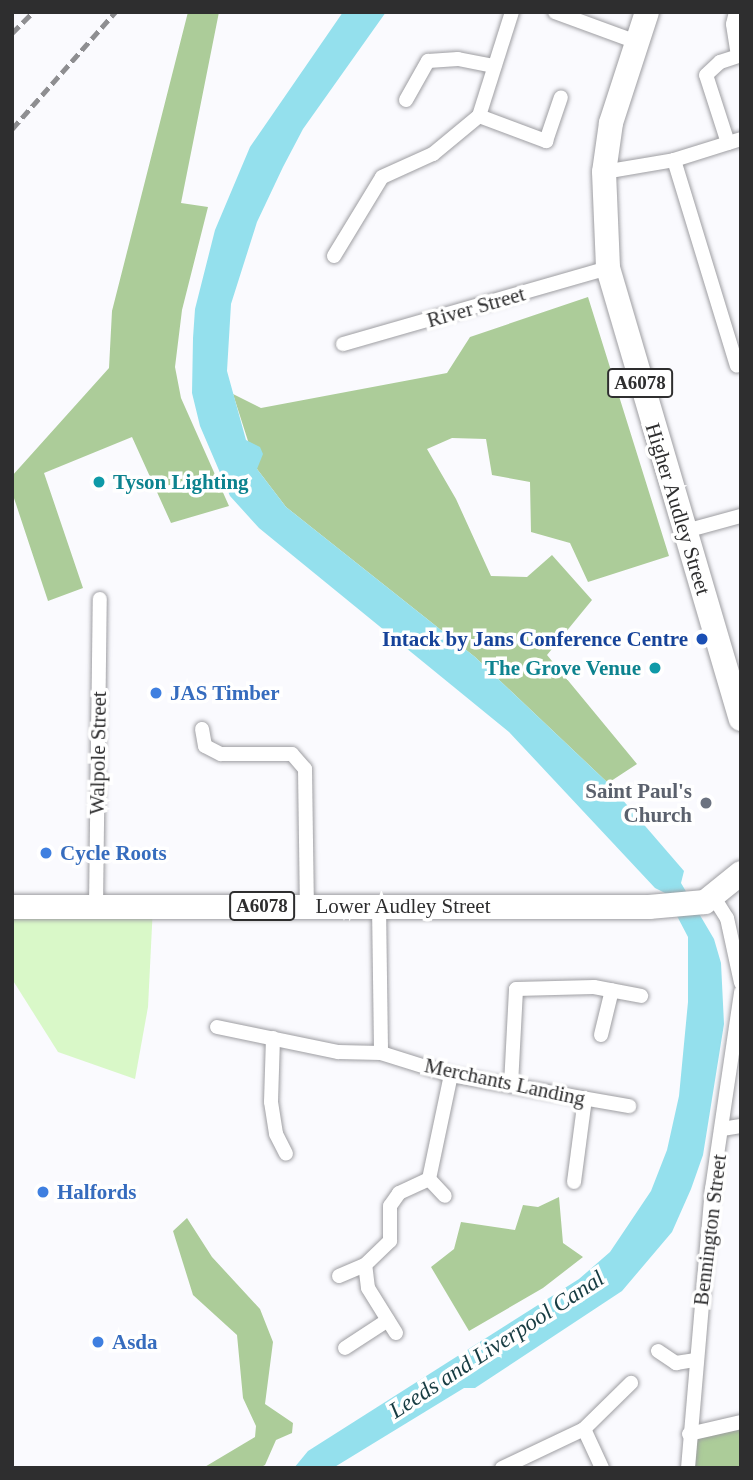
<!DOCTYPE html>
<style>
body{margin:0}
#map{position:relative;width:753px;height:1480px;overflow:hidden;background:#fafafe;font-family:Georgia,serif}
div>[style]{position:absolute}
[style*='--x']{left:calc(var(--x)*1px);top:calc(var(--y)*1px);width:calc(var(--w)*1px);rotate:calc(var(--a)*1deg)}
.green>*{inset:0;background:#d9f8c8}
.forest>*{inset:0;background:#accc99}
.water>*{inset:0;background:#94e0ed}
.roads{filter:drop-shadow(0 0 2px #9e9ea2) drop-shadow(0 0 2px #9e9ea2)}
.street>*{height:14px;margin:-7px;padding:0 7px;transform-origin:7px;border-radius:7px;background:#fff}
.highway>*{height:24px;margin:-12px;padding:0 12px;transform-origin:12px;border-radius:12px;background:#fff}
.rail>*{height:4.5px;margin-top:-2.25px;transform-origin:0;background:repeating-linear-gradient(90deg,#8e8e91 0 10px,transparent 0 15px)}
.dots>*{width:19px;height:19px;translate:-50% -50%;box-sizing:border-box;border:4px solid #fff;border-radius:50%}
span{translate:-50% -50%;white-space:nowrap;text-align:center;line-height:1.15;-webkit-text-stroke:7px #fff;paint-order:stroke}
.shield-label span{padding:2px 5px;background:#fff;border:2px solid;border-radius:5px;-webkit-text-stroke-width:0}
.shield-label{font-size:19px;color:#2e2e2f;font-weight:700}
.street-label{font-size:21px;color:#2e2e2f}
.culture-label{font-size:21px;color:#0d838f;font-weight:700}
.left{translate:0 -50%;text-align:left}
.right{translate:-100% -50%;text-align:right}
.transit-label{font-size:21px;color:#164399;font-weight:700}
.shop-label{font-size:21px;color:#366cbe;font-weight:700}
.worship-label{font-size:21px;color:#5b616d;font-weight:700}
.water-label{font-size:23px;color:#173c42;font-style:italic}
.frame{position:absolute;inset:0;border:14px solid #2e2e2f;pointer-events:none}
</style>
<div id="map">
<div class="green">
<div style="clip-path:polygon(153px 906px,148px 1007px,135px 1079px,58px 1052px,12px 979px,12px 907px)"></div>
</div>
<div class="forest">
<div style="clip-path:polygon(188px 12px,219px 12px,181px 203px,208px 207px,182px 310px,175px 367px,181px 398px,229px 506px,171px 523px,132px 437px,44px 473px,83px 588px,48px 601px,12px 492px,12px 476px,109px 368px,112px 311px)"></div>
<div style="clip-path:polygon(588px 297px,669px 556px,588px 582px,570px 543px,531px 532px,530px 482px,492px 475px,486px 439px,452px 438px,427px 449px,456px 499px,491px 576px,527px 577px,552px 555px,592px 600px,547px 655px,637px 764px,608px 783px,475px 657px,286px 507px,257px 469px,233px 394px,261px 408px,447px 373px,470px 337px)"></div>
<div style="clip-path:polygon(559px 1197px,563px 1243px,583px 1257px,543px 1288px,469px 1331px,431px 1267px,454px 1249px,461px 1222px,515px 1230px,523px 1205px,538px 1207px)"></div>
<div style="clip-path:polygon(187px 1218px,212px 1257px,260px 1309px,273px 1342px,265px 1404px,293px 1423px,292px 1433px,276px 1440px,265px 1465px,259px 1468px,203px 1468px,255px 1437px,256px 1426px,243px 1398px,237px 1335px,193px 1295px,173px 1231px)"></div>
<div style="clip-path:polygon(741px 1422px,741px 1468px,688px 1468px,689px 1434px)"></div>
</div>
<div class="water">
<div style="clip-path:polygon(343px 12px,386px 12px,303px 129px,283px 167px,257px 222px,231px 304px,227px 371px,246px 440px,260px 447px,263px 454px,257px 469px,286px 507px,475px 657px,608px 783px,684px 871px,681px 883px,714px 939px,721px 963px,724px 1024px,703px 1155px,691px 1189px,672px 1232px,622px 1291px,475px 1388px,464px 1388px,333px 1468px,294px 1468px,308px 1451px,579px 1279px,610px 1252px,651px 1191px,667px 1150px,679px 1096px,688px 1002px,688px 937px,665px 893px,655px 888px,509px 732px,259px 528px,230px 496px,200px 426px,192px 393px,193px 338px,195px 309px,215px 230px,250px 147px)"></div>
</div>
<div class="roads">
<div class="street">
<div style="--x:555;--y:12;--w:84;--a:20.2"></div>
<div style="--x:406;--y:100;--w:45;--a:-60.6"></div>
<div style="--x:428;--y:61;--w:30;--a:-4"></div>
<div style="--x:458;--y:59;--w:37;--a:11"></div>
<div style="--x:479;--y:116;--w:72;--a:20.5"></div>
<div style="--x:546;--y:141;--w:46;--a:-71.2"></div>
<div style="--x:728;--y:143;--w:71;--a:-107.9"></div>
<div style="--x:706;--y:75;--w:19;--a:-43"></div>
<div style="--x:720;--y:62;--w:19;--a:-18"></div>
<div style="--x:738;--y:56;--w:32;--a:-99"></div>
<div style="--x:733;--y:24;--w:12;--a:-76"></div>
<div style="--x:674;--y:160;--w:215;--a:73"></div>
<div style="--x:604;--y:172;--w:71;--a:-9.7"></div>
<div style="--x:674;--y:160;--w:70;--a:-17.4"></div>
<div style="--x:334;--y:256;--w:92;--a:-58.7"></div>
<div style="--x:382;--y:177;--w:56;--a:-24.3"></div>
<div style="--x:433;--y:154;--w:60;--a:-39.6"></div>
<div style="--x:479;--y:116;--w:109;--a:-72.4"></div>
<div style="--x:343;--y:344;--w:276;--a:-16"></div>
<div style="--x:686;--y:531;--w:57;--a:-15.3"></div>
<div style="--x:202;--y:729;--w:17;--a:80"></div>
<div style="--x:205;--y:746;--w:18;--a:27"></div>
<div style="--x:221;--y:754;--w:71;--a:0"></div>
<div style="--x:292;--y:754;--w:20;--a:49"></div>
<div style="--x:305;--y:769;--w:137;--a:89.2"></div>
<div style="--x:713;--y:896;--w:26;--a:58"></div>
<div style="--x:727;--y:918;--w:66;--a:77.8"></div>
<div style="--x:96;--y:906;--w:307;--a:-89.3"></div>
<div style="--x:379;--y:906;--w:147;--a:89.2"></div>
<div style="--x:217;--y:1027;--w:124;--a:11.7"></div>
<div style="--x:338;--y:1052;--w:43;--a:1.3"></div>
<div style="--x:381;--y:1053;--w:73;--a:17.4"></div>
<div style="--x:451;--y:1075;--w:181;--a:9.9"></div>
<div style="--x:601;--y:1035;--w:46;--a:-76.3"></div>
<div style="--x:273;--y:1038;--w:64;--a:91.8"></div>
<div style="--x:271;--y:1102;--w:32;--a:81"></div>
<div style="--x:276;--y:1134;--w:22;--a:63"></div>
<div style="--x:511;--y:1085;--w:96;--a:-87"></div>
<div style="--x:516;--y:989;--w:78;--a:-1.5"></div>
<div style="--x:594;--y:987;--w:48;--a:10.8"></div>
<div style="--x:722;--y:1129;--w:19;--a:-9"></div>
<div style="--x:429;--y:1179;--w:23;--a:47"></div>
<div style="--x:574;--y:1182;--w:84;--a:-82.5"></div>
<div style="--x:339;--y:1276;--w:28;--a:-23"></div>
<div style="--x:396;--y:1333;--w:53;--a:-121.9"></div>
<div style="--x:368;--y:1288;--w:23;--a:-97"></div>
<div style="--x:365;--y:1265;--w:35;--a:-44"></div>
<div style="--x:390;--y:1241;--w:35;--a:-90"></div>
<div style="--x:390;--y:1206;--w:16;--a:-55"></div>
<div style="--x:399;--y:1193;--w:33;--a:-25"></div>
<div style="--x:429;--y:1179;--w:106;--a:-78.1"></div>
<div style="--x:345;--y:1348;--w:51;--a:-33.1"></div>
<div style="--x:658;--y:1351;--w:22;--a:34"></div>
<div style="--x:676;--y:1363;--w:20;--a:-9"></div>
<div style="--x:584;--y:1429;--w:43;--a:65.2"></div>
<div style="--x:689;--y:1434;--w:53;--a:-13"></div>
<div style="--x:502;--y:1468;--w:91;--a:-25.4"></div>
<div style="--x:584;--y:1429;--w:66;--a:-44.4"></div>
<div style="--x:688;--y:1468;--w:280;--a:-85.1"></div>
<div style="--x:712;--y:1189;--w:199;--a:-81.6"></div>
</div>
<div class="highway">
<div style="--x:647;--y:12;--w:117;--a:108"></div>
<div style="--x:611;--y:123;--w:49;--a:98.1"></div>
<div style="--x:604;--y:172;--w:96;--a:87.6"></div>
<div style="--x:608;--y:268;--w:470;--a:73.6"></div>
<div style="--x:12;--y:907;--w:637;--a:0"></div>
<div style="--x:649;--y:907;--w:56;--a:-5.1"></div>
<div style="--x:705;--y:902;--w:46;--a:-38.9"></div>
</div>
</div>
<div class="rail">
<div style="--x:12;--y:33;--w:30;--a:-45"></div>
<div style="--x:12;--y:129;--w:156;--a:-48.6"></div>
</div>
<div class="dots">
<div style="left:99px;top:482px;background:#0f9aa8"></div>
<div style="left:702px;top:639px;background:#1a4fb4"></div>
<div style="left:655px;top:668px;background:#0f9aa8"></div>
<div style="left:156px;top:693px;background:#3f7fe0"></div>
<div style="left:706px;top:803px;background:#6b7280"></div>
<div style="left:46px;top:853px;background:#3f7fe0"></div>
<div style="left:43px;top:1192px;background:#3f7fe0"></div>
<div style="left:98px;top:1342px;background:#3f7fe0"></div>
</div>
<div class="shield-label">
<span style="left:640px;top:383px">A6078</span>
<span style="left:262px;top:906px">A6078</span>
</div>
<div class="street-label">
<span style="left:476px;top:307px;rotate:-16deg">River Street</span>
<span style="left:678px;top:509px;rotate:73deg">Higher Audley Street</span>
<span style="left:98px;top:753px;rotate:-89deg">Walpole Street</span>
<span style="left:403px;top:906px">Lower Audley Street</span>
<span style="left:505px;top:1082px;rotate:12deg">Merchants Landing</span>
<span style="left:710px;top:1230px;rotate:-83deg">Bennington Street</span>
</div>
<div class="culture-label">
<span class="left" style="left:113px;top:482px">Tyson Lighting</span>
<span class="right" style="left:641px;top:668px">The Grove Venue</span>
</div>
<div class="transit-label">
<span class="right" style="left:688px;top:639px">Intack by Jans Conference Centre</span>
</div>
<div class="shop-label">
<span class="left" style="left:170px;top:693px">JAS Timber</span>
<span class="left" style="left:60px;top:853px">Cycle Roots</span>
<span class="left" style="left:57px;top:1192px">Halfords</span>
<span class="left" style="left:112px;top:1342px">Asda</span>
</div>
<div class="worship-label">
<span class="right" style="left:692px;top:803px">Saint Paul's<br>Church</span>
</div>
<div class="water-label">
<span style="left:497px;top:1345px;rotate:-33deg">Leeds and Liverpool Canal</span>
</div>
<div class="frame"></div>
</div>
